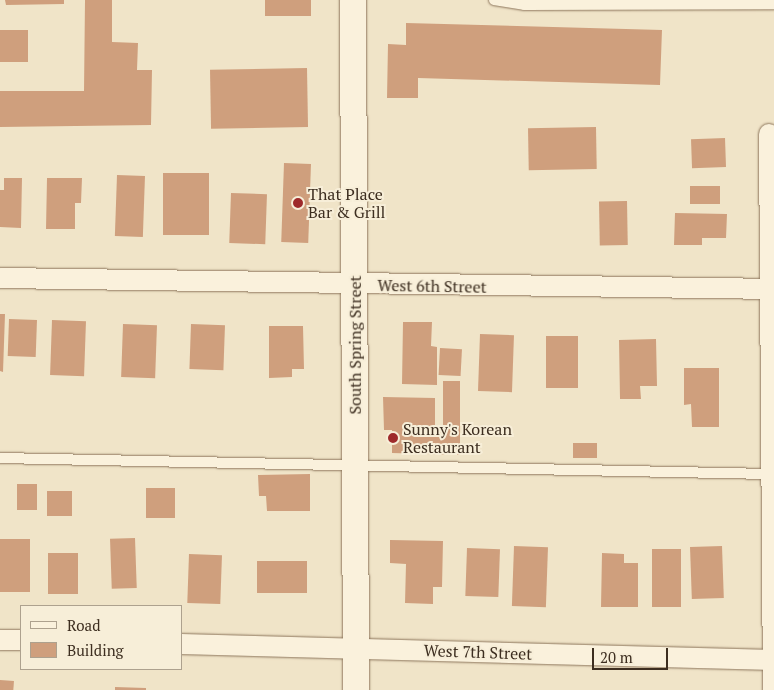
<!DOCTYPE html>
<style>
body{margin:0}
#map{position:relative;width:774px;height:690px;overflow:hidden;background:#f0e4c8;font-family:"PT Serif",serif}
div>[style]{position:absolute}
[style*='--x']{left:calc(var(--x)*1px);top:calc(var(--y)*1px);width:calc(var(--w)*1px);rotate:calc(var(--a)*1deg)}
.building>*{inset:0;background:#cf9f7d;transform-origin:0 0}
.roads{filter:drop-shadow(0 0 1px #8d765c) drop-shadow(0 0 1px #8d765c)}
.service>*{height:10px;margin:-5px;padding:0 5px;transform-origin:5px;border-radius:5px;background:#faf1dc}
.minor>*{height:20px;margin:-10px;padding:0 10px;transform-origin:10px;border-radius:10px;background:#faf1dc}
.tertiary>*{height:26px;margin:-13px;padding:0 13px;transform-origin:13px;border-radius:13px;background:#faf1dc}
.dots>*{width:14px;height:14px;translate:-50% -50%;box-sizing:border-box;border:2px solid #f7eed8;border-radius:50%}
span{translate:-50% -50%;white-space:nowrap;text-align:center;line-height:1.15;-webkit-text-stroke:4px #f7eed8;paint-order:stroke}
.poi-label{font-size:16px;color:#3d2e20}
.left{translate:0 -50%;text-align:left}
.street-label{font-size:16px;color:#3d2e20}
.legend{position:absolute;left:20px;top:605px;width:162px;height:65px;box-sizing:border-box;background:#f7eed8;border:1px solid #ada18e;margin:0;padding:6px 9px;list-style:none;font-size:15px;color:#3d2e20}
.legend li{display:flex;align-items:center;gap:10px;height:25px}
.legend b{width:25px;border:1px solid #ada18e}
.scale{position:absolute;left:592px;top:648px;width:76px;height:22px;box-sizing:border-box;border:2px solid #3d2e20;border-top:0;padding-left:6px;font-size:15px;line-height:18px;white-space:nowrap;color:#3d2e20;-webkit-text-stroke:4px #f7eed8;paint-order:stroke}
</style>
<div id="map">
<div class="building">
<div style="clip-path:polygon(5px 0,64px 0,64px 4px,6px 5px)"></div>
<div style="clip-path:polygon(85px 0,112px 0,112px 42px,138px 43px,137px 70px,152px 70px,151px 125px,0 127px,0 91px,84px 91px)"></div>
<div style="left:265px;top:0;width:46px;height:16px"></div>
<div style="clip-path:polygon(406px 23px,662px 30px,660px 85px,418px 78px,418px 98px,387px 98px,388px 44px,406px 45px)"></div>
<div style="left:28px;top:30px;width:32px;height:28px;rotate:90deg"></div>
<div style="left:307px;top:68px;width:59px;height:97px;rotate:89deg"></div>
<div style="left:596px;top:127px;width:42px;height:68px;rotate:89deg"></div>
<div style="left:725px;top:138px;width:29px;height:34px;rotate:88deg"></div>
<div style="left:284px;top:163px;width:27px;height:79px;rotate:2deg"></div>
<div style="left:163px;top:173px;width:46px;height:62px"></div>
<div style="left:117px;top:175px;width:28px;height:61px;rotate:2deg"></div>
<div style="clip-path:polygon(4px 178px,22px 178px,21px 228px,0 227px,0 190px,4px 190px)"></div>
<div style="clip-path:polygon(47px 178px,82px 178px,81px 203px,75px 203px,75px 229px,46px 229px)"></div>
<div style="left:690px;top:186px;width:30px;height:18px"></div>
<div style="left:231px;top:193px;width:36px;height:50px;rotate:2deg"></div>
<div style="left:627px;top:201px;width:44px;height:28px;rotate:89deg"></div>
<div style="clip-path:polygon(675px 213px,727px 214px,726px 238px,702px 238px,702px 245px,674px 245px)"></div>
<div style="clip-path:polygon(0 314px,5px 314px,3px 372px,0 371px)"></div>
<div style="left:9px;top:319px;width:28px;height:37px;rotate:2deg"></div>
<div style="left:52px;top:320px;width:34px;height:55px;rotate:2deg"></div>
<div style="clip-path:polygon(403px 322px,432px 322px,431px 346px,437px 347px,437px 385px,402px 384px)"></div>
<div style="left:123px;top:324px;width:34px;height:53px;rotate:2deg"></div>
<div style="left:191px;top:324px;width:34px;height:45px;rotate:2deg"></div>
<div style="clip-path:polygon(269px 326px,303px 326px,304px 369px,292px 369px,292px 377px,269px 378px)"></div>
<div style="left:480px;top:334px;width:34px;height:57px;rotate:2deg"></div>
<div style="left:546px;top:336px;width:32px;height:52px"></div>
<div style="clip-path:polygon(656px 339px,657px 386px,640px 386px,641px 399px,620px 399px,619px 340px)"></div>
<div style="left:440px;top:348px;width:22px;height:27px;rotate:3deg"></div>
<div style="clip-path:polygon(684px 368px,719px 368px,719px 427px,692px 427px,691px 404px,684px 405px)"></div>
<div style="clip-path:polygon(443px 381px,460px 381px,460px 455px,392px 453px,392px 430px,384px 430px,383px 397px,435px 398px,435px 426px,443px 426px)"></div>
<div style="left:573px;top:443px;width:24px;height:15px"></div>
<div style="clip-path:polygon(310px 474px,310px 511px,267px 511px,266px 496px,259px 496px,258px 475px)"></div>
<div style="left:17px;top:484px;width:20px;height:26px"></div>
<div style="left:146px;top:488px;width:29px;height:30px"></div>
<div style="left:47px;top:491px;width:25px;height:25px"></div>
<div style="left:135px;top:538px;width:50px;height:25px;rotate:88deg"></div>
<div style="left:0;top:539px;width:30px;height:53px"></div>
<div style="clip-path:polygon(390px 540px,443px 541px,442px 587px,433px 587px,433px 604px,405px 603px,406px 564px,390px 563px)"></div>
<div style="left:514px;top:546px;width:34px;height:60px;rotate:2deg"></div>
<div style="left:722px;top:546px;width:52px;height:32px;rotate:88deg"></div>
<div style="left:467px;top:548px;width:33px;height:48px;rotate:2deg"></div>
<div style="left:652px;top:549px;width:29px;height:58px"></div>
<div style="left:48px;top:553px;width:30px;height:41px"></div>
<div style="clip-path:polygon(602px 553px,624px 554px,624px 563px,638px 563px,638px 607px,601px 607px)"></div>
<div style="left:189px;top:554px;width:33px;height:49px;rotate:2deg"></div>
<div style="left:257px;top:561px;width:50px;height:32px"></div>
<div style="left:0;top:680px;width:14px;height:10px;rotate:4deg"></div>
<div style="clip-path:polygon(115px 687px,146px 688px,146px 690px,115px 690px)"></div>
</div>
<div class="roads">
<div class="service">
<div style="--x:494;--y:0;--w:30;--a:9"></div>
<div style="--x:524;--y:5;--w:250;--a:-0.2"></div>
<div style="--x:0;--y:458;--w:773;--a:1.19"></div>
</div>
<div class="minor">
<div style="--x:769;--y:134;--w:556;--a:89.59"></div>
<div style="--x:0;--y:278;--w:774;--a:0.81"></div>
<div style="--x:0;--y:640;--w:21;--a:0"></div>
<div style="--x:181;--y:644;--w:593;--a:1.55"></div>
</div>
<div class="tertiary">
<div style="--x:353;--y:0;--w:690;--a:89.75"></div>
</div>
</div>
<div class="dots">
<div style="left:298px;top:203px;background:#9e2a2b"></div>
<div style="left:393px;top:438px;background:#9e2a2b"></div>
</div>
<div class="poi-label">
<span class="left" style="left:308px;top:203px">That Place<br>Bar &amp; Grill</span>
<span class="left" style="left:403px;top:438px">Sunny's Korean<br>Restaurant</span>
</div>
<div class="street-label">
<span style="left:432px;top:286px;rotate:1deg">West 6th Street</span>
<span style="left:355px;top:345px;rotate:-90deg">South Spring Street</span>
<span style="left:478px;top:652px;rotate:2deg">West 7th Street</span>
</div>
<ul class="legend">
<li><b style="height:6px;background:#faf1dc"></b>Road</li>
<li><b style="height:14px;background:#cf9f7d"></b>Building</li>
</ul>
<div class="scale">20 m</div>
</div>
